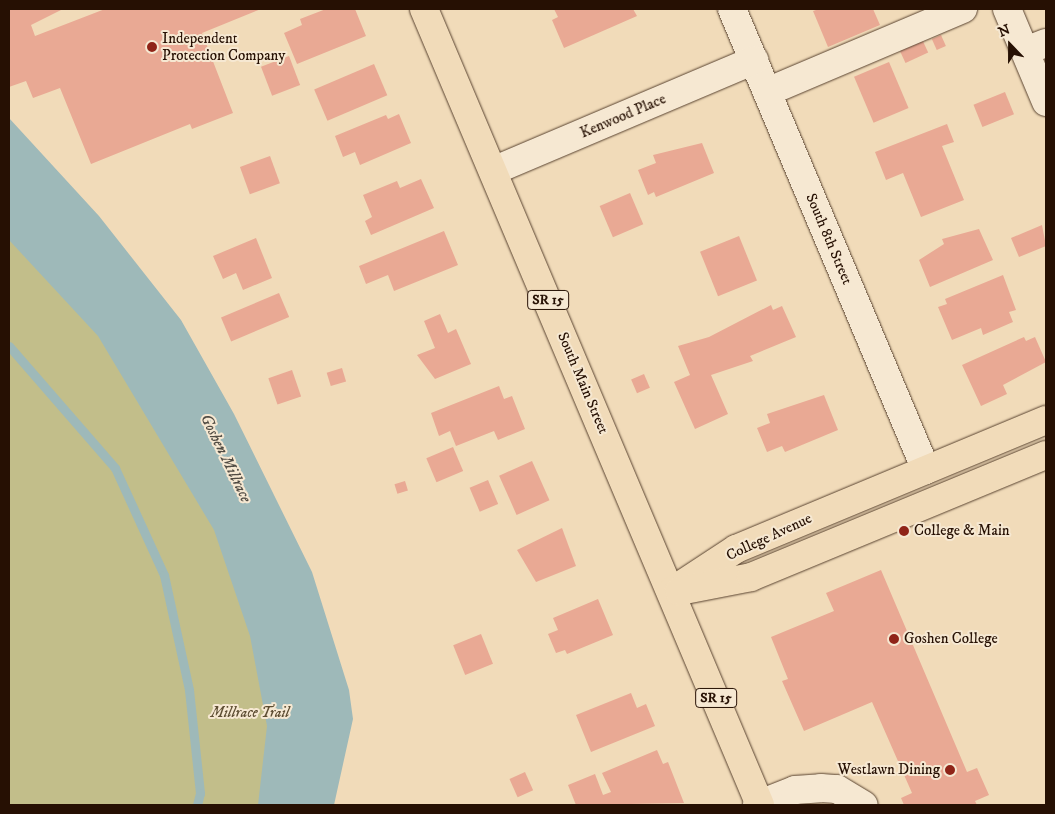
<!DOCTYPE html>
<style>
body{margin:0}
#map{position:relative;width:1055px;height:814px;overflow:hidden;background:#f1dbb9;font-family:"IM FELL DW Pica",serif}
div>[style]{position:absolute}
[style*='--x']{left:calc(var(--x)*1px);top:calc(var(--y)*1px);width:calc(var(--w)*1px);rotate:calc(var(--a)*1deg)}
.green>*{inset:0;background:#c2be8a}
.water>*{inset:0;background:#9eb9b9}
.stream>*{height:9px;margin:-4.5px;padding:0 4.5px;transform-origin:4.5px;border-radius:4.5px;background:#9eb9b9}
.building>*{inset:0;background:#e9a994;transform-origin:0 0}
.roads{filter:drop-shadow(0 0 1px #594330) drop-shadow(0 0 1px #594330)}
.minor>*{height:28px;margin:-14px;padding:0 14px;transform-origin:14px;border-radius:14px;background:#f6e8d2}
.major>*{height:28px;margin:-14px;padding:0 14px;transform-origin:14px;border-radius:14px;background:#f1dbb9}
.dots>*{width:14px;height:14px;translate:-50% -50%;box-sizing:border-box;border:2px solid #f6e8d2;border-radius:50%}
span{translate:-50% -50%;white-space:nowrap;text-align:center;line-height:1.15;-webkit-text-stroke:4px #f6e8d2;paint-order:stroke}
.shield-label span{padding:1px 4px;background:#f6e8d2;border:1px solid;border-radius:4px;-webkit-text-stroke-width:0}
.shield-label{font-size:14px;color:#261003;font-weight:700}
.poi-label{font-size:15px;color:#261003}
.left{translate:0 -50%;text-align:left}
.right{translate:-100% -50%;text-align:right}
.street-label{font-size:15px;color:#261003}
.park-label{font-size:15px;color:#5d4d32;font-style:italic}
.water-label{font-size:16px;color:#504b43;font-style:italic}
.frame{position:absolute;inset:0;border:10px solid #261003;pointer-events:none}
.north{position:absolute;left:985px;top:20px;width:50px;height:50px;-webkit-text-stroke:4px #f6e8d2;paint-order:stroke;rotate:338deg;font-size:14px;font-weight:700;line-height:20px;text-align:center;color:#261003}
.north::after{content:'';display:block;margin:auto;width:18px;height:22px;background:#261003;clip-path:polygon(50% 0,100% 100%,50% 72%,0 100%)}
</style>
<div id="map">
<div class="green">
<div style="clip-path:polygon(9px 216px,160px 358px,308px 708px,283px 805px,9px 805px)"></div>
</div>
<div class="water">
<div style="clip-path:polygon(9px 118px,99px 216px,181px 320px,234px 414px,312px 572px,349px 690px,353px 719px,334px 805px,258px 805px,267px 726px,250px 636px,214px 530px,98px 336px,9px 240px)"></div>
</div>
<div class="stream">
<div style="--x:9;--y:346;--w:162;--a:49"></div>
<div style="--x:115;--y:468;--w:118;--a:65.4"></div>
<div style="--x:164;--y:575;--w:118;--a:77.7"></div>
<div style="--x:189;--y:690;--w:104;--a:83.9"></div>
<div style="--x:200;--y:793;--w:12;--a:104"></div>
</div>
<div class="building">
<div style="clip-path:polygon(9px 9px,63px 9px,31px 25px,35px 36px,105px 9px,261px 9px,202px 33px,233px 113px,192px 129px,190px 124px,91px 164px,60px 88px,33px 98px,26px 81px,9px 87px)"></div>
<div style="clip-path:polygon(326px 9px,355px 9px,366px 36px,297px 64px,284px 33px,302px 25px,300px 19px)"></div>
<div style="clip-path:polygon(554px 9px,633px 9px,637px 16px,564px 48px,552px 20px,558px 17px)"></div>
<div style="clip-path:polygon(819px 9px,873px 9px,880px 25px,828px 47px,813px 11px)"></div>
<div style="left:941px;top:35px;width:12px;height:10px;rotate:66deg"></div>
<div style="left:921px;top:37px;width:17px;height:25px;rotate:65deg"></div>
<div style="left:289px;top:56px;width:31px;height:30px;rotate:69deg"></div>
<div style="left:889px;top:62px;width:50px;height:38px;rotate:67deg"></div>
<div style="left:374px;top:64px;width:34px;height:65px;rotate:67deg"></div>
<div style="left:1005px;top:92px;width:24px;height:34px;rotate:68deg"></div>
<div style="clip-path:polygon(399px 114px,411px 143px,360px 165px,355px 152px,343px 157px,335px 136px,386px 115px,388px 119px)"></div>
<div style="clip-path:polygon(947px 124px,954px 142px,942px 146px,964px 200px,921px 217px,903px 173px,886px 180px,875px 152px)"></div>
<div style="clip-path:polygon(702px 143px,714px 173px,656px 197px,654px 192px,648px 195px,638px 170px,656px 163px,653px 155px)"></div>
<div style="left:270px;top:156px;width:29px;height:32px;rotate:70deg"></div>
<div style="clip-path:polygon(421px 179px,434px 208px,371px 235px,365px 221px,372px 217px,363px 195px,397px 181px,400px 188px)"></div>
<div style="left:630px;top:193px;width:34px;height:33px;rotate:67deg"></div>
<div style="clip-path:polygon(1042px 225px,1046px 246px,1019px 257px,1011px 238px)"></div>
<div style="clip-path:polygon(979px 229px,993px 260px,930px 287px,919px 260px,944px 244px,942px 239px)"></div>
<div style="clip-path:polygon(444px 231px,458px 265px,394px 291px,388px 275px,366px 284px,359px 266px)"></div>
<div style="left:739px;top:236px;width:48px;height:42px;rotate:68deg"></div>
<div style="clip-path:polygon(256px 238px,272px 278px,243px 290px,236px 273px,223px 279px,213px 256px)"></div>
<div style="clip-path:polygon(1003px 275px,1016px 310px,1009px 312px,1013px 322px,983px 335px,981px 328px,952px 340px,938px 307px,947px 304px,945px 299px)"></div>
<div style="left:279px;top:293px;width:26px;height:63px;rotate:67deg"></div>
<div style="clip-path:polygon(771px 305px,773px 310px,782px 306px,796px 337px,750px 356px,753px 361px,711px 375px,728px 414px,695px 429px,674px 382px,690px 375px,678px 346px,709px 337px)"></div>
<div style="clip-path:polygon(440px 314px,448px 333px,456px 329px,471px 364px,435px 379px,417px 355px,435px 348px,424px 321px)"></div>
<div style="clip-path:polygon(1024px 337px,1026px 341px,1035px 337px,1046px 362px,1003px 385px,1007px 394px,981px 406px,962px 365px)"></div>
<div style="left:342px;top:368px;width:14px;height:16px;rotate:73deg"></div>
<div style="left:292px;top:370px;width:28px;height:25px;rotate:71deg"></div>
<div style="left:644px;top:374px;width:15px;height:14px;rotate:67deg"></div>
<div style="clip-path:polygon(499px 386px,504px 399px,512px 396px,525px 429px,498px 440px,494px 431px,456px 446px,450px 431px,439px 436px,431px 413px)"></div>
<div style="clip-path:polygon(824px 395px,838px 430px,785px 452px,782px 446px,767px 452px,757px 428px,770px 423px,767px 414px)"></div>
<div style="left:453px;top:447px;width:26px;height:29px;rotate:67deg"></div>
<div style="left:532px;top:461px;width:43px;height:36px;rotate:66deg"></div>
<div style="left:488px;top:480px;width:26px;height:20px;rotate:67deg"></div>
<div style="left:405px;top:481px;width:10px;height:11px;rotate:73deg"></div>
<div style="clip-path:polygon(562px 528px,576px 566px,536px 582px,517px 550px)"></div>
<div style="clip-path:polygon(881px 570px,967px 772px,977px 768px,989px 795px,975px 801px,977px 805px,904px 805px,901px 798px,912px 793px,872px 702px,804px 731px,782px 681px,788px 679px,771px 637px,834px 611px,826px 593px)"></div>
<div style="clip-path:polygon(598px 599px,613px 635px,567px 654px,565px 650px,556px 653px,548px 634px,558px 630px,553px 618px)"></div>
<div style="left:481px;top:634px;width:32px;height:30px;rotate:68deg"></div>
<div style="clip-path:polygon(631px 693px,637px 708px,646px 704px,655px 726px,591px 752px,576px 715px)"></div>
<div style="clip-path:polygon(657px 750px,663px 764px,668px 762px,684px 803px,576px 805px,568px 785px,595px 774px,603px 795px,611px 792px,602px 773px)"></div>
<div style="left:525px;top:772px;width:20px;height:17px;rotate:66deg"></div>
</div>
<div class="roads">
<div class="minor">
<div style="--x:732;--y:9;--w:500;--a:67.18"></div>
<div style="--x:1007;--y:9;--w:101;--a:67.2"></div>
<div style="--x:1025;--y:51;--w:22;--a:-21"></div>
<div style="--x:767;--y:92;--w:213;--a:-23"></div>
<div style="--x:493;--y:171;--w:284;--a:-23"></div>
<div style="--x:757;--y:805;--w:41;--a:-21.5"></div>
<div style="--x:795;--y:790;--w:26;--a:-4"></div>
<div style="--x:821;--y:788;--w:16;--a:4"></div>
<div style="--x:837;--y:789;--w:31;--a:31"></div>
</div>
<div class="major">
<div style="--x:424;--y:9;--w:864;--a:67.11"></div>
<div style="--x:672;--y:591;--w:77;--a:-33.3"></div>
<div style="--x:736;--y:549;--w:336;--a:-22.6"></div>
<div style="--x:679;--y:591;--w:73;--a:-11"></div>
<div style="--x:751;--y:577;--w:319;--a:-22.5"></div>
</div>
</div>
<div class="dots">
<div style="left:152px;top:47px;background:#8f2418"></div>
<div style="left:904px;top:531px;background:#8f2418"></div>
<div style="left:894px;top:639px;background:#8f2418"></div>
<div style="left:950px;top:770px;background:#8f2418"></div>
</div>
<div class="shield-label">
<span style="left:548px;top:300px">SR 15</span>
<span style="left:716px;top:698px">SR 15</span>
</div>
<div class="poi-label">
<span class="left" style="left:162px;top:47px">Independent<br>Protection Company</span>
<span class="left" style="left:914px;top:531px">College &amp; Main</span>
<span class="left" style="left:904px;top:639px">Goshen College</span>
<span class="right" style="left:940px;top:770px">Westlawn Dining</span>
</div>
<div class="street-label">
<span style="left:623px;top:116px;rotate:-23deg">Kenwood Place</span>
<span style="left:829px;top:239px;rotate:67deg">South 8th Street</span>
<span style="left:583px;top:383px;rotate:67deg">South Main Street</span>
<span style="left:769px;top:537px;rotate:-25deg">College Avenue</span>
</div>
<div class="park-label">
<span style="left:250px;top:713px">Millrace Trail</span>
</div>
<div class="water-label">
<span style="left:226px;top:458px;rotate:64deg">Goshen Millrace</span>
</div>
<div class="frame"></div>
<div class="north">N</div>
</div>
